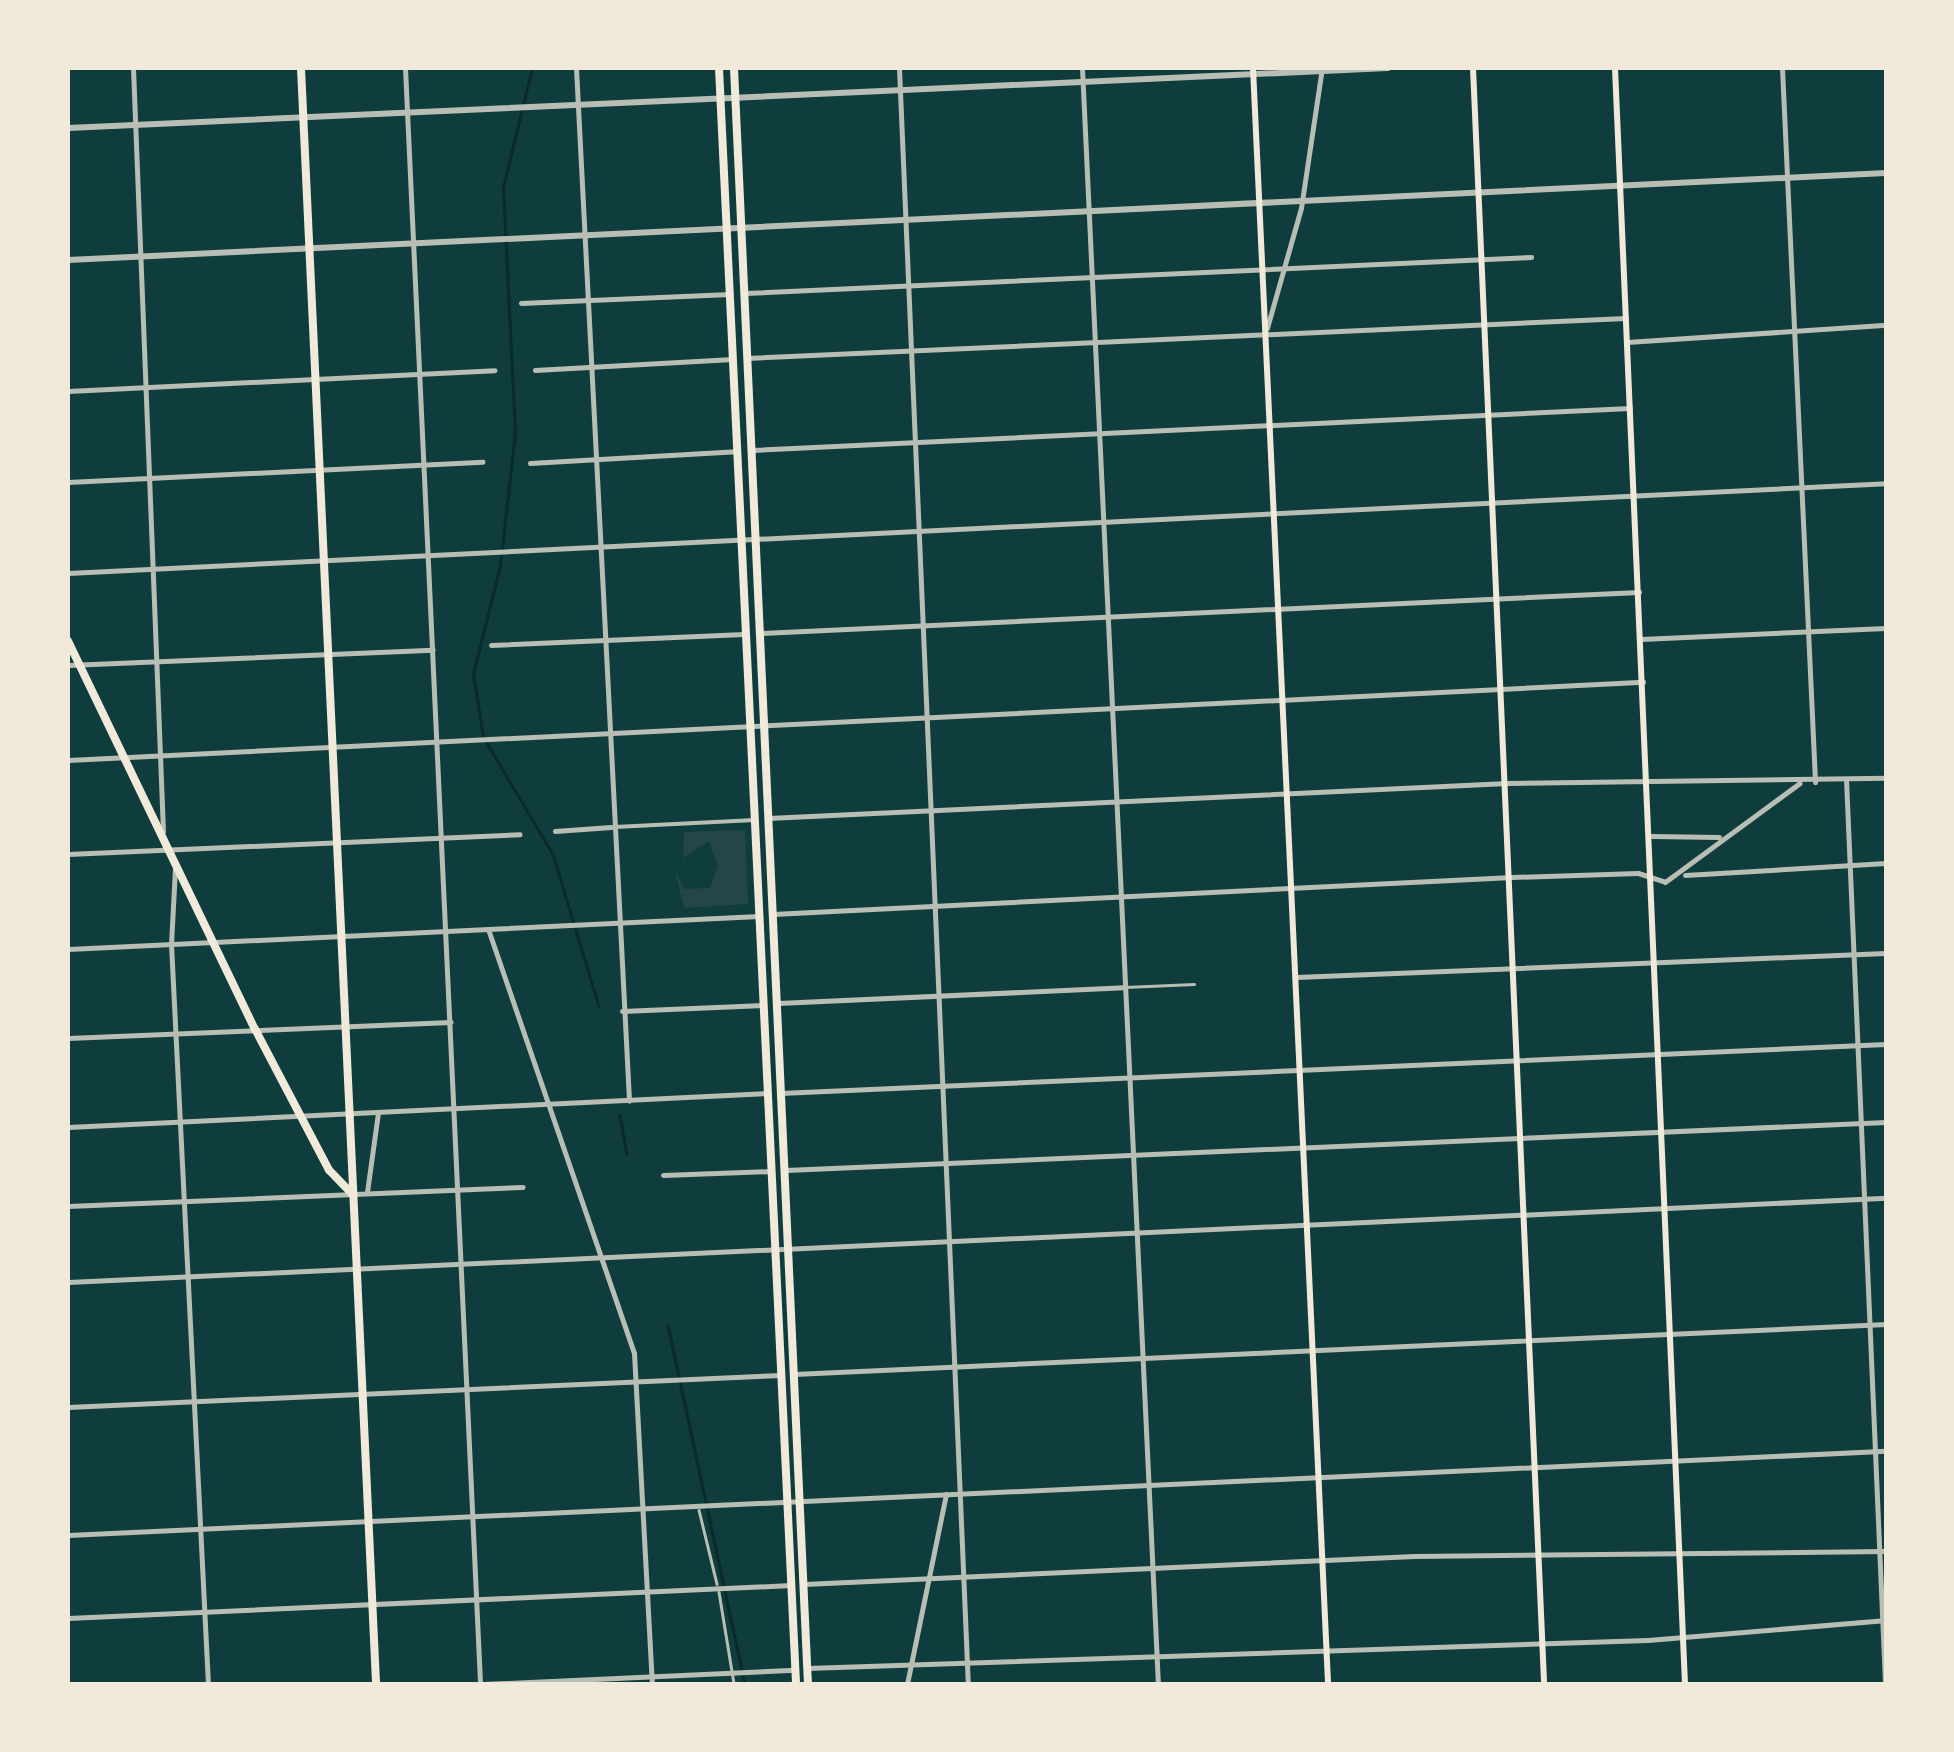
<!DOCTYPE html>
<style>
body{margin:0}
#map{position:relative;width:1954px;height:1752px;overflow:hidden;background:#0f3d3e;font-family:"Nunito Sans",sans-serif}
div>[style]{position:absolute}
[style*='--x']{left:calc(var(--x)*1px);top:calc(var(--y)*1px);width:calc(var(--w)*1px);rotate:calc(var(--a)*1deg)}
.green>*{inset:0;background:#244646}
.stream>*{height:2.5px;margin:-1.25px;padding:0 1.25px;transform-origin:1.25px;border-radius:1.25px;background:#0a2a2b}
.service>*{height:2.5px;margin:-1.25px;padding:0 1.25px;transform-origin:1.25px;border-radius:1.25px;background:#b8beb3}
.pedestrian>*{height:4px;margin:-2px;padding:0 2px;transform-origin:2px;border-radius:2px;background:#b8beb3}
.minor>*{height:5px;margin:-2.5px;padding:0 2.5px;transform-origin:2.5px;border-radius:2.5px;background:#b8beb3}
.tertiary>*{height:6px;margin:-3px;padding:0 3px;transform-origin:3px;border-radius:3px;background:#b8beb3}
.secondary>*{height:6px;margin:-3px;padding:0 3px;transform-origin:3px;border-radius:3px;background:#f1e9da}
.primary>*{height:8px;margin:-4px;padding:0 4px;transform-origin:4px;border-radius:4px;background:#f1e9da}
span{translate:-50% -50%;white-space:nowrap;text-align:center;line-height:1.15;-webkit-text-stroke:8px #f1e9da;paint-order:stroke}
.frame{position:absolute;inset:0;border:70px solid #f1e9da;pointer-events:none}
</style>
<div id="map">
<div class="green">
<div style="clip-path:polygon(745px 830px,748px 904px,684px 908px,675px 871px,684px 889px,710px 888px,718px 866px,709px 841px,683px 858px,684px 832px)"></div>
</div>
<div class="stream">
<div style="--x:483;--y:736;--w:63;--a:-99.2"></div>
<div style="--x:473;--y:674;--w:111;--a:-76"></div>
<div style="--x:500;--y:566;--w:134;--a:-83.6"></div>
<div style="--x:515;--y:433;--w:246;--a:-92.8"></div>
<div style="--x:503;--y:187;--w:122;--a:-76.3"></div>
<div style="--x:487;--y:743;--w:129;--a:59.3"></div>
<div style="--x:553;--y:854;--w:159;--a:73.2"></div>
<div style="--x:620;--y:1115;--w:40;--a:80"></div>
<div style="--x:668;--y:1325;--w:367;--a:77.9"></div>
</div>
<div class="service">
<div style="--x:1125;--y:987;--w:69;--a:-2.5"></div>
<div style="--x:699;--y:1510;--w:76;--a:76.3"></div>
<div style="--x:719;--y:1592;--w:93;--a:80.7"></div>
</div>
<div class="pedestrian">
<div style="--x:615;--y:827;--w:140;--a:-2.9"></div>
</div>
<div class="minor">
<div style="--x:133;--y:68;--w:764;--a:87.75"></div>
<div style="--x:405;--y:68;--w:1618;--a:87.34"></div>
<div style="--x:576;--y:68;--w:1034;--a:87.06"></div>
<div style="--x:899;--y:68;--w:1617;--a:87.56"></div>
<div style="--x:1082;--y:68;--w:1618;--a:87.31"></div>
<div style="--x:1782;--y:68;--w:715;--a:87.35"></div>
<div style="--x:745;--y:293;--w:787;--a:-2.62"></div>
<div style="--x:521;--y:303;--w:209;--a:-2.5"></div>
<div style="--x:1267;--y:328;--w:125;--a:-74.2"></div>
<div style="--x:1301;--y:208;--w:142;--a:-81.5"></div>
<div style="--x:1627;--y:342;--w:260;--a:-3.8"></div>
<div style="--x:747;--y:358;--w:880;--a:-2.61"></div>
<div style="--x:535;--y:370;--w:198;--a:-3.2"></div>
<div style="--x:68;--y:391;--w:427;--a:-2.8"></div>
<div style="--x:751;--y:450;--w:880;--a:-2.74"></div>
<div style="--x:530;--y:463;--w:206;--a:-3.3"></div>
<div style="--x:68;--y:482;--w:415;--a:-2.8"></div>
<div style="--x:68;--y:573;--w:1820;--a:-2.83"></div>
<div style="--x:759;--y:633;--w:881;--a:-2.67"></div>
<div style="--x:1641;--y:639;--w:245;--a:-2.6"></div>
<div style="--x:491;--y:645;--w:253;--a:-2.5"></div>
<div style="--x:68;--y:665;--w:365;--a:-2.4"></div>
<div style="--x:68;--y:760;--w:1577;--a:-2.84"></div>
<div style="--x:1846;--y:779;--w:906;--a:87.53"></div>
<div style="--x:768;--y:818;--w:740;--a:-2.71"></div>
<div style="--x:1507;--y:783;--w:379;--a:-0.8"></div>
<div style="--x:555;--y:831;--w:56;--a:-4.1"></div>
<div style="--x:1652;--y:836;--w:67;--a:0.9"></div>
<div style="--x:68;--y:854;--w:452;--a:-2.5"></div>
<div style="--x:175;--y:868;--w:76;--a:93"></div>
<div style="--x:171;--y:944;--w:741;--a:87.14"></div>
<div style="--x:1685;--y:875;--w:201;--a:-3.4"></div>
<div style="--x:773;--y:914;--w:740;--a:-2.87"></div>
<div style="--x:1512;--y:877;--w:126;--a:-1.8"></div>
<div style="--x:1638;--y:873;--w:28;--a:18"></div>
<div style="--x:1665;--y:882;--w:167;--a:-36.3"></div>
<div style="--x:488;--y:929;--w:448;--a:71"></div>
<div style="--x:634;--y:1353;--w:331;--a:86.9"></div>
<div style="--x:68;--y:949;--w:692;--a:-2.73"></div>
<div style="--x:1296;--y:977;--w:590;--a:-2.33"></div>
<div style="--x:778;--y:1003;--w:346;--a:-2.6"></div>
<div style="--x:622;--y:1011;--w:142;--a:-2.4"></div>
<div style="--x:68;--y:1038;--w:383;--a:-2.4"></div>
<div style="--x:780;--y:1093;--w:1107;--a:-2.54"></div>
<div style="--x:68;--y:1127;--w:701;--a:-2.78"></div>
<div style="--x:786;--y:1170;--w:1101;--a:-2.5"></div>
<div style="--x:663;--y:1175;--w:108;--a:-2.1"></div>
<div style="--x:367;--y:1192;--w:80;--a:-82.1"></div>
<div style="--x:68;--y:1206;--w:455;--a:-2.4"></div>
<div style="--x:68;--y:1282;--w:1820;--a:-2.65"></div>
<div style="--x:794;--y:1374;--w:1093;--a:-2.62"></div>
<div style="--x:68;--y:1407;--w:714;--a:-2.57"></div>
<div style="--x:68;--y:1535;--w:1820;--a:-2.65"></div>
<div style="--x:804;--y:1584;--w:611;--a:-2.63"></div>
<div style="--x:1414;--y:1556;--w:472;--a:-0.6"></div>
<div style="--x:68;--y:1618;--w:724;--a:-2.61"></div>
<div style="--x:807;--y:1668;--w:841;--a:-1.91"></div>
<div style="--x:1648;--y:1640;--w:239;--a:-4.8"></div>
<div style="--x:483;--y:1684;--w:312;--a:-2.6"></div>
<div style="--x:907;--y:1684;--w:194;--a:-78.4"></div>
</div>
<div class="tertiary">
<div style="--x:68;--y:128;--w:1321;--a:-2.6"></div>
<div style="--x:68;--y:260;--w:1820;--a:-2.74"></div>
</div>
<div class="secondary">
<div style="--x:1253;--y:68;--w:1618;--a:87.34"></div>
<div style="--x:1473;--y:68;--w:1618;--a:87.48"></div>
<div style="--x:1615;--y:68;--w:1618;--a:87.52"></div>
</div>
<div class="primary">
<div style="--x:301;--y:68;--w:1618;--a:87.34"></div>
<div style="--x:719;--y:68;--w:1618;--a:87.27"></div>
<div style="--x:734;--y:68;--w:1618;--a:87.38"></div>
<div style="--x:68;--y:641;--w:431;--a:64.3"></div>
<div style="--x:255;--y:1029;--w:159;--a:62.3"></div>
<div style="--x:329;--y:1170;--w:33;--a:46"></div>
</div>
<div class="frame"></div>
</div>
